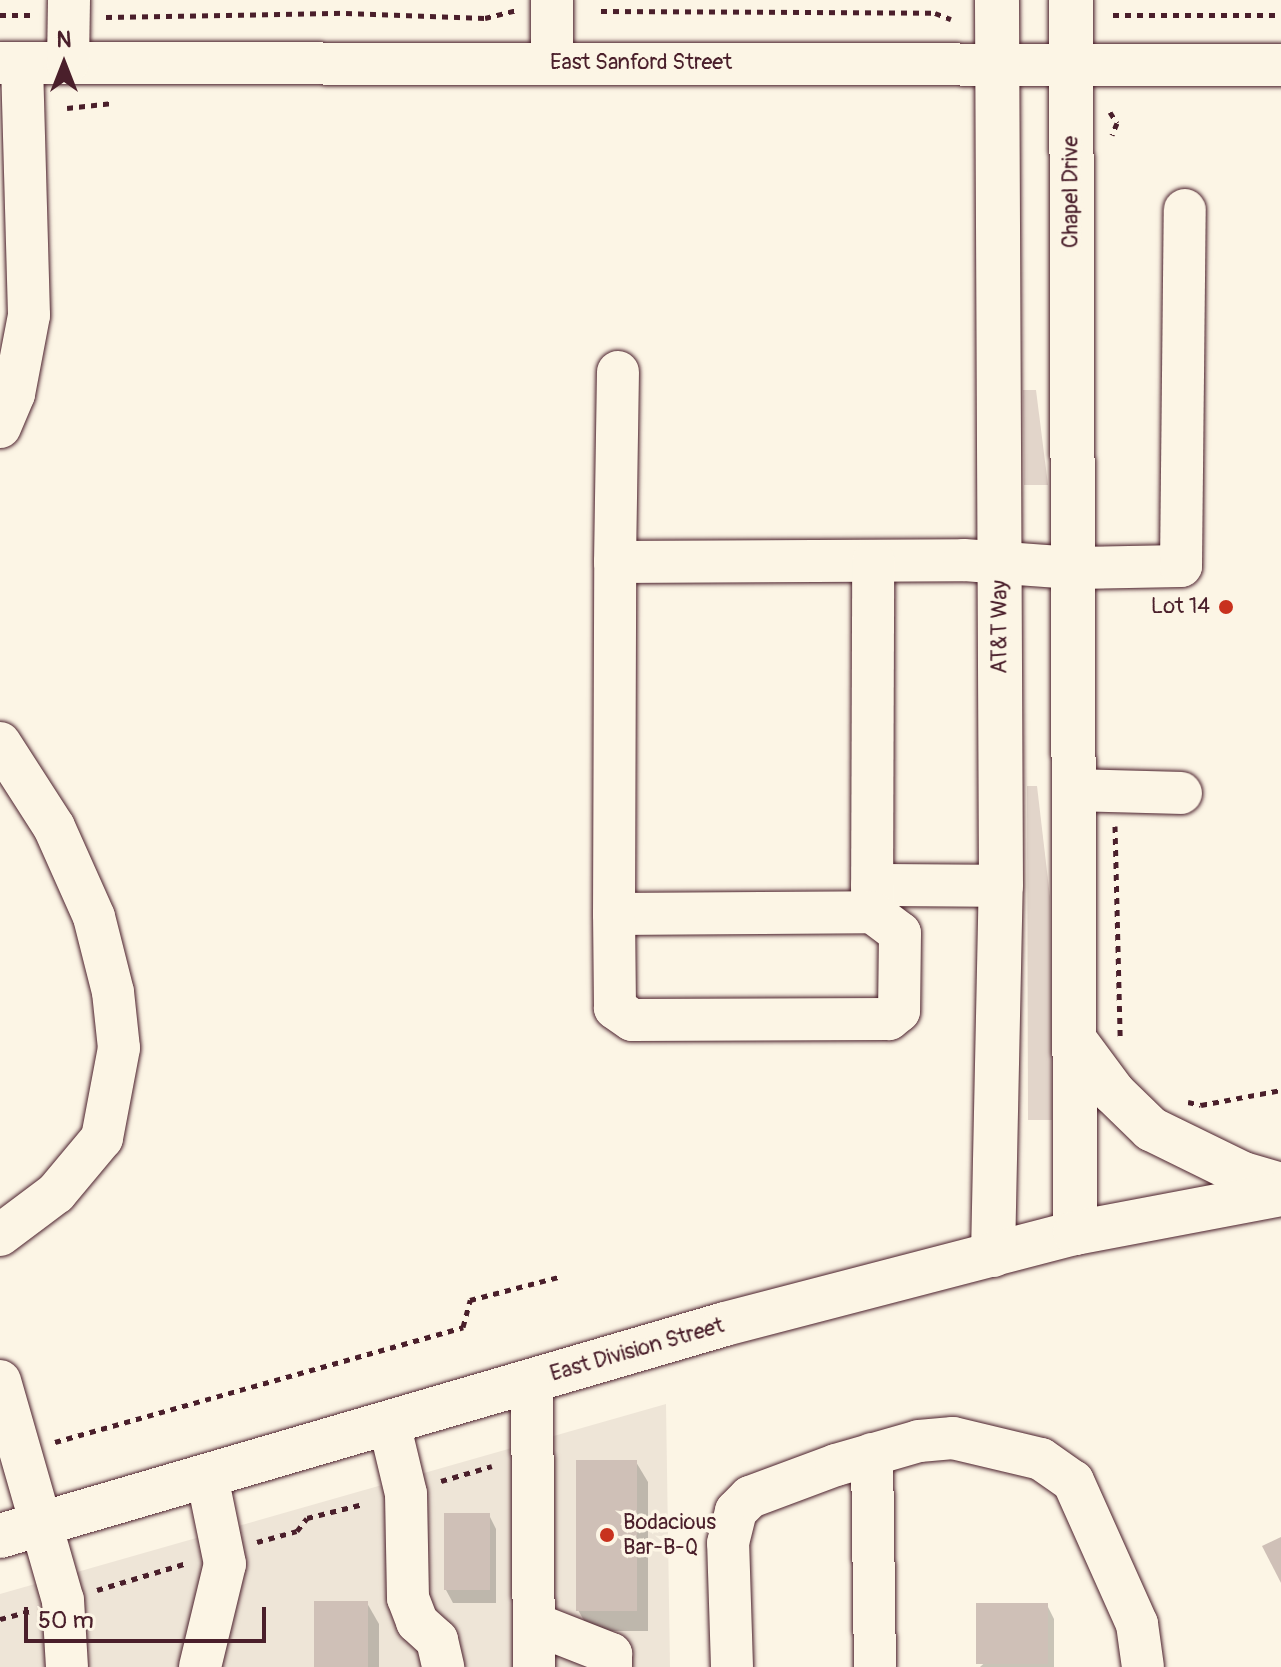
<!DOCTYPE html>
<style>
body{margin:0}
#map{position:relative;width:1281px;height:1667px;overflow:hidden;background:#fcf5e5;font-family:Pangolin,sans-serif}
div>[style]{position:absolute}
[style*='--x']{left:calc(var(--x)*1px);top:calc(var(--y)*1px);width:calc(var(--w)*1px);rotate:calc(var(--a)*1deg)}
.built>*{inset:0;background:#eee5d7}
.green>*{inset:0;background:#e2d5ca}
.shadow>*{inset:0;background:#0003}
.building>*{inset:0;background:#cfc0b7;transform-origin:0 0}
.path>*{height:5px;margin-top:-2.5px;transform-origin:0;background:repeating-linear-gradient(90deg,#4a1f2b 0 6px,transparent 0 12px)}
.roads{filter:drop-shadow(0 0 2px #4a1f2b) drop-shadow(0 0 2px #4a1f2b)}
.minor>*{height:42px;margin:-21px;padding:0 21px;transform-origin:21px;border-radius:21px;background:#fcf5e5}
.major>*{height:44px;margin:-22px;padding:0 22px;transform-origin:22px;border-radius:22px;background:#fcf5e5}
.dots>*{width:22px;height:22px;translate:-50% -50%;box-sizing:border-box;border:4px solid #fcf5e5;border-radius:50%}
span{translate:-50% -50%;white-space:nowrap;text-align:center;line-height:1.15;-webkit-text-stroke:7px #fcf5e5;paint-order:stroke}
.street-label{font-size:22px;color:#4a1f2b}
.poi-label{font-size:22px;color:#4a1f2b}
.right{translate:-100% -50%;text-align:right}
.left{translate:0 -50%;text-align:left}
.north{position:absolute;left:24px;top:24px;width:80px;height:80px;-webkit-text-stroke:6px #fcf5e5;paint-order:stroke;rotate:0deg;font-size:22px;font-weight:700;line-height:32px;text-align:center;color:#4a1f2b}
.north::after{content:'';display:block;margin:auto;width:28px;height:36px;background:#4a1f2b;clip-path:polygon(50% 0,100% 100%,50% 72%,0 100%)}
.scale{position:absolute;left:24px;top:1607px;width:242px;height:36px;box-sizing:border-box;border:4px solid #4a1f2b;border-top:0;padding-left:10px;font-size:24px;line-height:28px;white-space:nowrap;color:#4a1f2b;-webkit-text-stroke:6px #fcf5e5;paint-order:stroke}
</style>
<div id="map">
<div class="built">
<div style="clip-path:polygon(666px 1404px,670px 1667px,0 1667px,0 1594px)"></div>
</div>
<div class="green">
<div style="clip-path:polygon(1023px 390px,1036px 390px,1048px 485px,1024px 485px)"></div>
<div style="clip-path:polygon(1027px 786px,1037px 786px,1050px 897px,1052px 1120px,1028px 1120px)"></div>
</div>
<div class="shadow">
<div style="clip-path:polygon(636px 1462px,648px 1482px,648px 1631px,590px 1631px,578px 1610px)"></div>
<div style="clip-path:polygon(489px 1515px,496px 1529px,496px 1603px,453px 1603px,446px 1590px)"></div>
<div style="clip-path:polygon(367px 1603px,379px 1624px,379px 1667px,316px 1667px)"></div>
<div style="clip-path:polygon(1047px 1605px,1054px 1619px,1054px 1667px,980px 1667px)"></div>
</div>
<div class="building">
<div style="left:576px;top:1460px;width:61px;height:151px"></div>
<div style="left:444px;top:1513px;width:46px;height:77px"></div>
<div style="clip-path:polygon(1281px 1537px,1281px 1583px,1262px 1546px)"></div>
<div style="left:314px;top:1601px;width:54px;height:66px"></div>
<div style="left:976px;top:1603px;width:72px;height:61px"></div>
</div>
<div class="path">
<div style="--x:601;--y:11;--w:334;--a:0.3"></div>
<div style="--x:935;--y:13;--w:17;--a:21"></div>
<div style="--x:0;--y:15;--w:35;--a:0"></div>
<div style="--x:1113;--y:15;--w:168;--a:0"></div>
<div style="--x:106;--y:17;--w:240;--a:-1"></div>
<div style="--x:346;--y:13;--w:139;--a:2.1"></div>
<div style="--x:485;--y:18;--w:33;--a:-14"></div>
<div style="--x:67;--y:108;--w:46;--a:-6.2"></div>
<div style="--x:1110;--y:112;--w:13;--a:58"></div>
<div style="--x:1117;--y:123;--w:13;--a:113"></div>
<div style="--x:1115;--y:826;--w:210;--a:88.6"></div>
<div style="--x:1188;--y:1102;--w:13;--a:13"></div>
<div style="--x:1201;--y:1105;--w:81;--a:-10.6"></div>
<div style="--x:55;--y:1442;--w:424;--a:-15.7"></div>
<div style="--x:463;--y:1327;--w:28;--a:-75"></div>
<div style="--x:470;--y:1300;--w:95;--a:-14.6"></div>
<div style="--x:441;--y:1481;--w:53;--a:-16.4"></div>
<div style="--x:257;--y:1542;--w:41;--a:-15.4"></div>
<div style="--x:297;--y:1531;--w:16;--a:-52"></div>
<div style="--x:307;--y:1518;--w:58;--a:-14"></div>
<div style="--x:97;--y:1590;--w:94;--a:-16.7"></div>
<div style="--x:0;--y:1619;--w:31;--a:-15"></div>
</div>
<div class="roads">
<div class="minor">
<div style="--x:552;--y:0;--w:63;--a:90"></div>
<div style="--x:0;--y:63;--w:1281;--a:0.09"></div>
<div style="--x:68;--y:63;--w:63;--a:-89.1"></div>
<div style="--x:0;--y:427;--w:36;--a:-67"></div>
<div style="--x:14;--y:394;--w:80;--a:-79.2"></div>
<div style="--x:29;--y:315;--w:252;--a:-91.6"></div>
<div style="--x:615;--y:562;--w:349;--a:-0.3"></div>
<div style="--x:964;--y:560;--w:109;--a:4.2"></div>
<div style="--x:1073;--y:568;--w:108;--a:-1.1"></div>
<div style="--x:1181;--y:566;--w:356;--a:-89.4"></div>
<div style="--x:0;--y:743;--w:100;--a:57.3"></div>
<div style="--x:54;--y:827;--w:98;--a:66"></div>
<div style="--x:94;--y:917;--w:77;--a:75.8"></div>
<div style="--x:113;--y:992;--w:56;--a:83.9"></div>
<div style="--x:119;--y:1048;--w:92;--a:100.7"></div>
<div style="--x:102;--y:1138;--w:72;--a:129.9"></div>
<div style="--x:56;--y:1193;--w:70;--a:143.1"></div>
<div style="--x:1074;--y:790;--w:107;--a:1.6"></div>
<div style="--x:872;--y:885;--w:129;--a:0.4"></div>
<div style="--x:872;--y:912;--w:351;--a:-89.8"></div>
<div style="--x:614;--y:914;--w:258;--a:-0.4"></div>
<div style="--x:872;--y:912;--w:35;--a:37"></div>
<div style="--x:900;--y:933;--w:78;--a:90.7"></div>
<div style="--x:899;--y:1011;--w:13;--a:141"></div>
<div style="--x:889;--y:1019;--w:257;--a:179.8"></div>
<div style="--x:632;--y:1020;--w:21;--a:-145"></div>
<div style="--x:615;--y:1008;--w:94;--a:-90.6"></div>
<div style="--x:614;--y:914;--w:352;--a:-89.8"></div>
<div style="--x:615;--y:562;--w:190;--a:-89.1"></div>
<div style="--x:0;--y:1381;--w:228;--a:74"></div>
<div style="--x:63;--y:1600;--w:67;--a:86.6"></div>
<div style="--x:532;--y:1381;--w:286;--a:89.6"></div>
<div style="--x:389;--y:1423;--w:73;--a:76.5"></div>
<div style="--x:406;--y:1494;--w:104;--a:88.9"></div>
<div style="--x:408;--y:1598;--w:26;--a:69"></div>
<div style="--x:417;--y:1622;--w:27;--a:42"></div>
<div style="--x:437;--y:1640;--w:28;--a:77"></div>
<div style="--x:872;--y:1454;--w:213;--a:89.2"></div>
<div style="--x:535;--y:1624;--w:82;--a:21.5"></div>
<div style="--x:611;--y:1654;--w:13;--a:90"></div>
<div style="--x:200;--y:1667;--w:106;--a:-76.4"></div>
<div style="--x:225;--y:1564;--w:90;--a:-101.6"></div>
<div style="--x:732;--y:1667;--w:124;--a:-91.8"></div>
<div style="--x:728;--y:1543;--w:33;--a:-76"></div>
<div style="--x:736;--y:1511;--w:20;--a:-45"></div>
<div style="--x:750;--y:1497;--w:92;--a:-20.4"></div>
<div style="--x:836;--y:1465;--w:86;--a:-16.1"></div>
<div style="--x:919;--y:1441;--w:34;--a:-5"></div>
<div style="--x:953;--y:1438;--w:90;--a:13.4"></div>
<div style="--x:1041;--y:1459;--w:39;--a:35"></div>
<div style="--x:1073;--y:1481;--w:157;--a:65.9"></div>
<div style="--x:1137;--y:1624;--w:43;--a:82.1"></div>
</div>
<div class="major">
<div style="--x:1071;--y:0;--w:1233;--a:89.81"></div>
<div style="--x:1074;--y:1039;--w:67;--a:53.5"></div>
<div style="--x:1114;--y:1093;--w:52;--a:44.2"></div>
<div style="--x:1151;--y:1129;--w:102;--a:26.1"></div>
<div style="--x:1243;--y:1174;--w:40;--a:16"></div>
<div style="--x:993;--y:1255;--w:369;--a:-88.8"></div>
<div style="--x:1001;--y:886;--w:886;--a:-90.26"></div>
<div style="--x:0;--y:1536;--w:755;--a:-16.3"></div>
<div style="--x:725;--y:1324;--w:362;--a:-14.6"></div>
<div style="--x:1075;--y:1233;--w:210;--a:-10.7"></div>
</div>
</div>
<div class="dots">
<div style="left:1226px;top:607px;background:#c8321e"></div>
<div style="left:607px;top:1535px;background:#c8321e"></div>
</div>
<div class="street-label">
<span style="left:641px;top:63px">East Sanford Street</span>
<span style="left:1071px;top:192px;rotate:-90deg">Chapel Drive</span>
<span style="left:1000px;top:627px;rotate:-90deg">AT&amp;T Way</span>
<span style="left:637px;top:1350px;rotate:-16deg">East Division Street</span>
</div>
<div class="poi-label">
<span class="right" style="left:1210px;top:607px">Lot 14</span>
<span class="left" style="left:623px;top:1535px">Bodacious<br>Bar-B-Q</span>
</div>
<div class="north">N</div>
<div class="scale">50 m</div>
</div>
